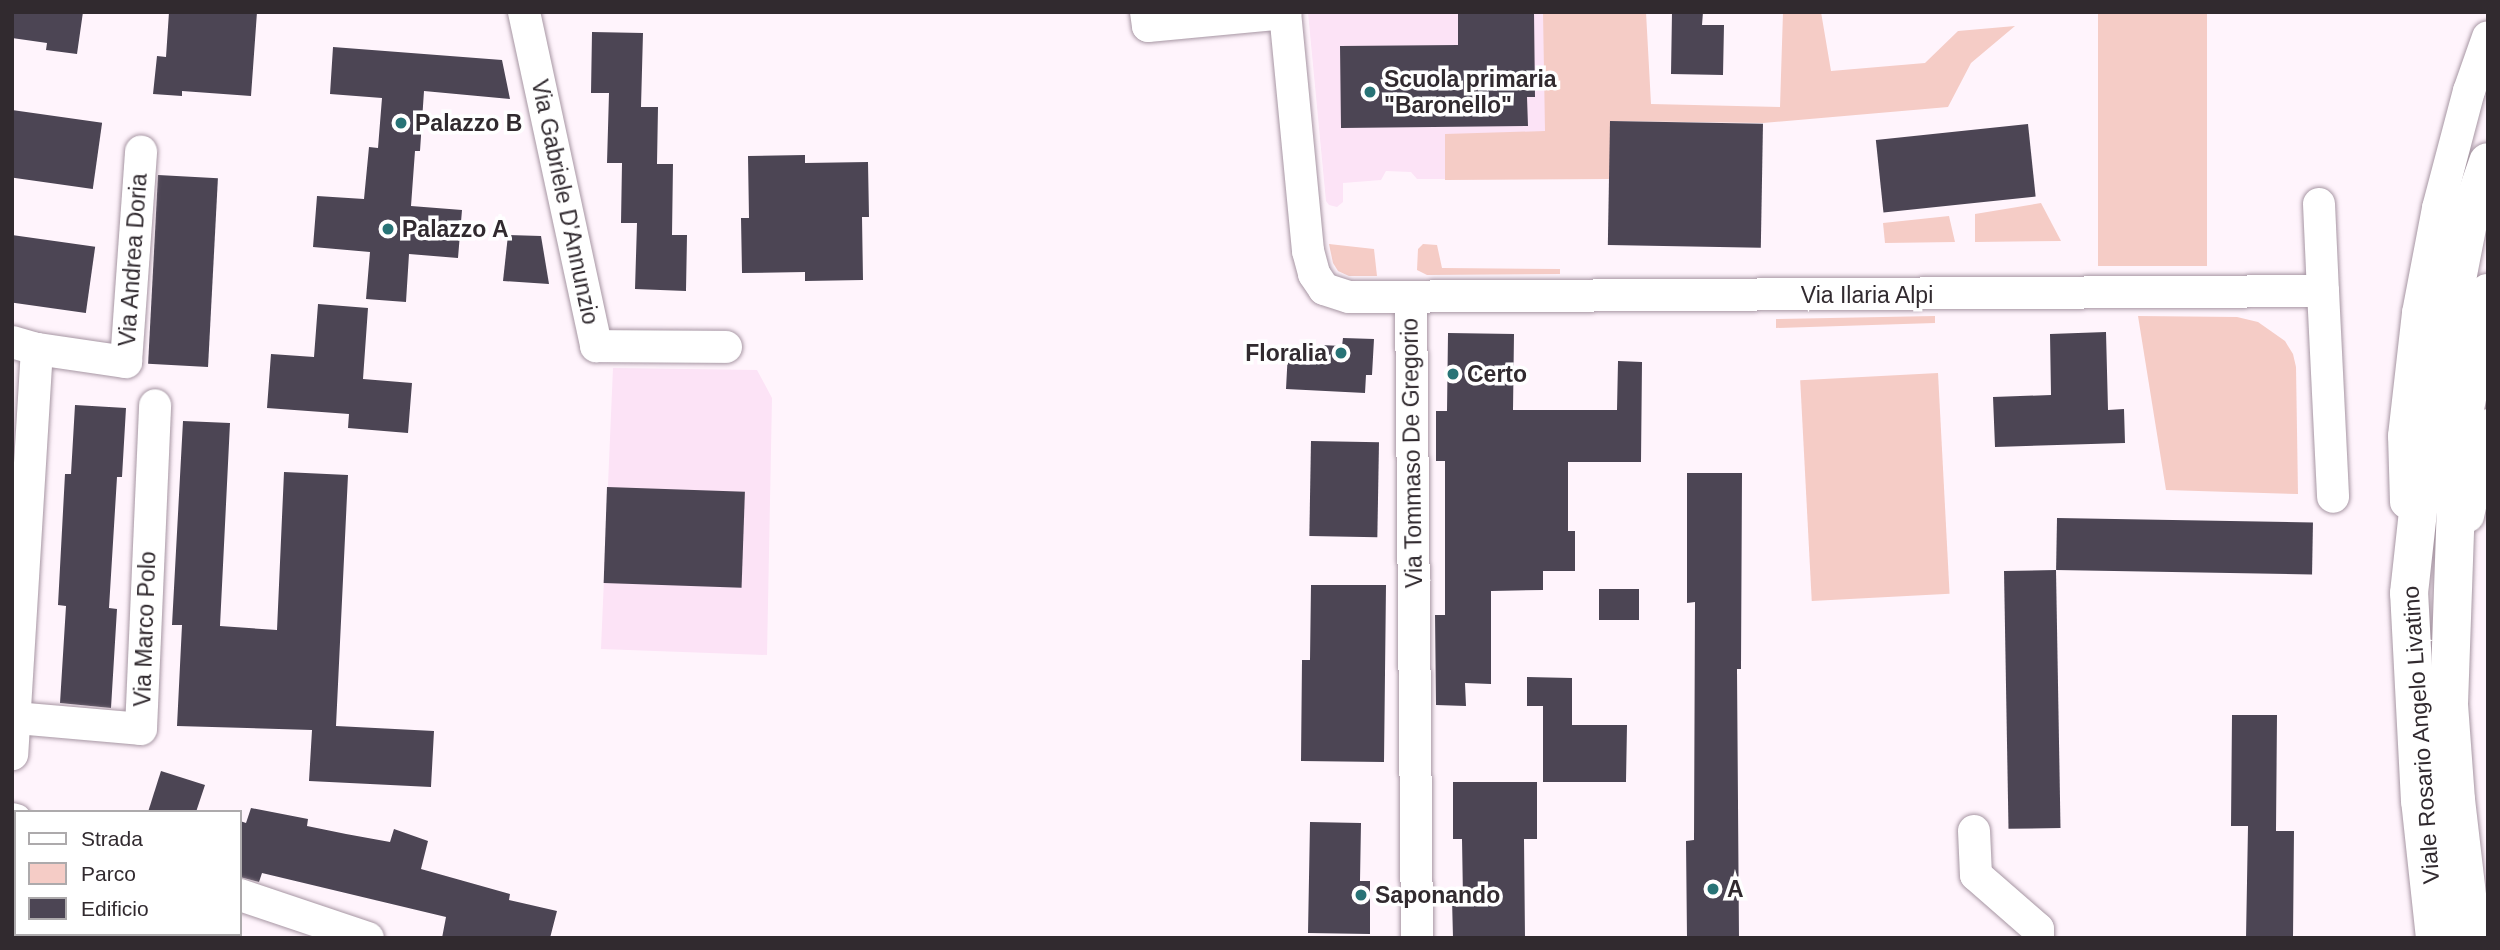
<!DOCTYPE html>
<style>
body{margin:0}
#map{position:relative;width:2500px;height:950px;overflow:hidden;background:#fff4fc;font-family:Arial,sans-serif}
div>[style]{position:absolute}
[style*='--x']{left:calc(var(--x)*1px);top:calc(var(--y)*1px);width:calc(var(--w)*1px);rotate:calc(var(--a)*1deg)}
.built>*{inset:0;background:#fce3f6}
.green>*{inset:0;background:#f5ccc6;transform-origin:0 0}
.building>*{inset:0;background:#4c4554;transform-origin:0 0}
.roads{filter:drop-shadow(0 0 2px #a796a3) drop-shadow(0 0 2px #a796a3)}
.minor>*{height:32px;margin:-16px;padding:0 16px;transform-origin:16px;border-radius:16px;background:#fff}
.major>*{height:38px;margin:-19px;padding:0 19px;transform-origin:19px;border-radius:19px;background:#fff}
.dots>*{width:19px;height:19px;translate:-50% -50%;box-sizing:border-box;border:4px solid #fff;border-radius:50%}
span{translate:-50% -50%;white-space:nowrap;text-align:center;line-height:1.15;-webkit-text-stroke:7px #fff;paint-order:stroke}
.poi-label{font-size:23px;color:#312a2f;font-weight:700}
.left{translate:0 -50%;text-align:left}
.right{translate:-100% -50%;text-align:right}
.street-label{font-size:23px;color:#312a2f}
.frame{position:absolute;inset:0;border:14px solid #312a2f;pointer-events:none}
.legend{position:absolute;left:14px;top:810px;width:228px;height:126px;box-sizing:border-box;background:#fff;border:2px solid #adaaac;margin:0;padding:9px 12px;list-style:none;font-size:21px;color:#312a2f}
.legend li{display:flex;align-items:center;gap:14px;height:35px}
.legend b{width:35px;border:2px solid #adaaac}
</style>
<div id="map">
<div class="built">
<div style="clip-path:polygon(1308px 12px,1610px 12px,1610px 179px,1417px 179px,1411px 172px,1386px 171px,1381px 180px,1343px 183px,1343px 202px,1337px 207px,1329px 205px,1326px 201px)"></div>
<div style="clip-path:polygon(613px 368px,757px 370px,772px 398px,767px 655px,601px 649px)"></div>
</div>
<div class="green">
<div style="clip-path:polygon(1543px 12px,1646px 12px,1651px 104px,1780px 107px,1783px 12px,1821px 12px,1831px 71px,1925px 63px,1958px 31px,2015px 26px,1971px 63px,1948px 107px,1763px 123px,1610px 121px,1610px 179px,1445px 180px,1445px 134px,1545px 131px)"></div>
<div style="left:2098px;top:12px;width:109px;height:254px"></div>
<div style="clip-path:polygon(2041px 203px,2061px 241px,1975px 242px,1975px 214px)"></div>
<div style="clip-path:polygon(1949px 216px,1955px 242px,1885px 243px,1883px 223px)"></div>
<div style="clip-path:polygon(1329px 244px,1374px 249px,1377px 276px,1349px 276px,1338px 271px,1333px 263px)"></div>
<div style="clip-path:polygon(1423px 244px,1437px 245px,1442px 268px,1560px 269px,1560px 274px,1427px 275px,1417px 270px,1418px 249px)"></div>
<div style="clip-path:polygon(1935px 316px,1935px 323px,1776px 328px,1776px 319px)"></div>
<div style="clip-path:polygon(2138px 316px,2237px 317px,2258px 322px,2285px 341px,2293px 354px,2296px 367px,2298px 494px,2166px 490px)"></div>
<div style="left:1938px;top:373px;width:221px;height:138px;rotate:87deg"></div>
</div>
<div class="building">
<div style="clip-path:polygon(12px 12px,83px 12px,77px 54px,46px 50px,47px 43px,12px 38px)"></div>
<div style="clip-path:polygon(169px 12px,257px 12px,251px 96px,182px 91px,182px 96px,153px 94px,157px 56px,166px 57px)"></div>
<div style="clip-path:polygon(1458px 12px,1534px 12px,1535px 97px,1527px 97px,1528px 126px,1341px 128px,1340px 46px,1458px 45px)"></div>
<div style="clip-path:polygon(1672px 12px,1703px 12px,1702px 25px,1724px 25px,1723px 75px,1671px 74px)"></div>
<div style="clip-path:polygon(592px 32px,643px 33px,641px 107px,658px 107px,657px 164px,673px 164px,672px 235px,687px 235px,686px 291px,635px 289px,637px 223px,621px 223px,622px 163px,607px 163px,609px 93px,591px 93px)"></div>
<div style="clip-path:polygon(333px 47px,502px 60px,510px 99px,424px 91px,420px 151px,415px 151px,411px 206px,462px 210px,458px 258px,409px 254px,406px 302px,366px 299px,370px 252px,313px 247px,317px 196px,364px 199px,369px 147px,378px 148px,382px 98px,330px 94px)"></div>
<div style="left:12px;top:110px;width:91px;height:67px;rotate:8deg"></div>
<div style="left:1610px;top:121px;width:153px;height:124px;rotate:1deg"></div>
<div style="left:2028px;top:124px;width:73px;height:153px;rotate:84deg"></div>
<div style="clip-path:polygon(805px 155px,805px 163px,868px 162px,869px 217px,862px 217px,863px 280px,805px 281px,805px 272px,742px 273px,741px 218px,749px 218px,748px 156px)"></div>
<div style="left:158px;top:175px;width:60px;height:189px;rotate:3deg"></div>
<div style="left:12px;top:235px;width:84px;height:67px;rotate:8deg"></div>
<div style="clip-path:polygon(508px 235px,541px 236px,549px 284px,503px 281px)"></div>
<div style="clip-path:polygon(318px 304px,368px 308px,363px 379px,412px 383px,408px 433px,348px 428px,349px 414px,267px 408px,271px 354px,314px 357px)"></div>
<div style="clip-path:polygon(2106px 332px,2108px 410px,2124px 409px,2125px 443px,1995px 447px,1993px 397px,2051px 395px,2050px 334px)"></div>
<div style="clip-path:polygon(1448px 333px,1514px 334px,1513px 410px,1617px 410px,1618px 361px,1642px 362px,1641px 462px,1568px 462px,1568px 531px,1575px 531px,1575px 571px,1543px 571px,1543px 590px,1491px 591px,1491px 684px,1465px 683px,1466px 706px,1436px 705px,1435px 615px,1445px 615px,1445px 461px,1436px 461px,1436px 411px,1447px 411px)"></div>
<div style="clip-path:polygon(1343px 338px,1374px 339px,1372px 375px,1366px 375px,1365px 393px,1286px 389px,1288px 351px,1319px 353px,1320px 345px,1342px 346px)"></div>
<div style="clip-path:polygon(75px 405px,126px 408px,122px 477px,117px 477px,109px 608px,117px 609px,111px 708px,60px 703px,66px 606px,58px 605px,65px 474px,71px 474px)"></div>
<div style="clip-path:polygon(183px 421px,230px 423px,220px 626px,277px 630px,284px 472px,348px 475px,336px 726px,434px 731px,431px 787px,309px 781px,312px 730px,177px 726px,182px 625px,172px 625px)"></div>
<div style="left:1311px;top:441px;width:68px;height:95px;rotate:1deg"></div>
<div style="clip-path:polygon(1687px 473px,1742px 473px,1741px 669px,1737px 669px,1739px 938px,1687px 938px,1686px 841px,1694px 840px,1695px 602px,1687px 603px)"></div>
<div style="left:607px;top:487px;width:138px;height:96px;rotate:2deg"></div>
<div style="left:2057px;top:518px;width:256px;height:52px;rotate:1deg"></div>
<div style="left:2056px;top:570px;width:258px;height:52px;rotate:89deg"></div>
<div style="clip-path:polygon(1311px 585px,1386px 585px,1384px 762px,1301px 761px,1302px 660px,1310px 660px)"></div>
<div style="left:1639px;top:589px;width:31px;height:40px;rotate:90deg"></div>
<div style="clip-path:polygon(1527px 677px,1572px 678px,1572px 725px,1627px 725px,1626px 782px,1543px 782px,1543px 706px,1527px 706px)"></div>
<div style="clip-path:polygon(2232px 715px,2277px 715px,2276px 831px,2294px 831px,2293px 938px,2246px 938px,2248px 826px,2231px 826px)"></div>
<div style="clip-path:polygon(161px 771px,205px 785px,196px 812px,148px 812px)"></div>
<div style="clip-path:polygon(1453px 782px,1537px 782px,1537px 839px,1524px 839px,1525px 938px,1453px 938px,1452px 899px,1463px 899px,1462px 839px,1453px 839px)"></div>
<div style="clip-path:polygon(251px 808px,308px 819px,307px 826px,346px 834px,390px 842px,394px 829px,428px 841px,421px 869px,510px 894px,509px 900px,557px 911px,550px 938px,442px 938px,446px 917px,262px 873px,259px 882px,240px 877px,240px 821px,246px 823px)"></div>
<div style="clip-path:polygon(1310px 822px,1361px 823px,1360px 881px,1370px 881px,1370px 934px,1308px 933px)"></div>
</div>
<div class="roads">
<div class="minor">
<div style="--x:524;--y:12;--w:342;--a:77.8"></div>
<div style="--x:596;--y:346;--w:130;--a:0.4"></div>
<div style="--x:1146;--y:12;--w:14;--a:82"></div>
<div style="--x:1148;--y:26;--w:138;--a:-5.4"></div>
<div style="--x:1285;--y:12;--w:240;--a:84.5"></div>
<div style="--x:1308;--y:251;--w:24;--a:75"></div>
<div style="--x:1314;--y:274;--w:18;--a:56"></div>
<div style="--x:1324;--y:289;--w:26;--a:18"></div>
<div style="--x:1349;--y:297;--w:974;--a:-0.35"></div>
<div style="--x:2323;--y:291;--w:206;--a:87.2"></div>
<div style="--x:2319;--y:204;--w:87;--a:87.4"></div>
<div style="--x:1411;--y:297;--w:641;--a:89.46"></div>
<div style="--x:12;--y:342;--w:26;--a:16"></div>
<div style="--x:37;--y:349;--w:406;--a:93.5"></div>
<div style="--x:37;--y:349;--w:90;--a:8.3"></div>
<div style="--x:126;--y:362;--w:211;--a:-85.9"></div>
<div style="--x:2406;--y:502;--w:66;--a:-91.7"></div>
<div style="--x:2404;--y:436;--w:124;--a:-83.5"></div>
<div style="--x:2418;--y:313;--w:107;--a:-79.2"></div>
<div style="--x:2438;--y:208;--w:121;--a:-75.2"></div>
<div style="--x:2469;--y:91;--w:57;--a:-70.6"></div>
<div style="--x:2468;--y:516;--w:93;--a:-77.6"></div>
<div style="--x:16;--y:718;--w:125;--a:5"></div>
<div style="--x:141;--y:729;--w:324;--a:-87.5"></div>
<div style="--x:12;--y:819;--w:4;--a:14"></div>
<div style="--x:1974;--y:831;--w:44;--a:87.4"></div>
<div style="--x:1976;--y:875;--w:82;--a:41.1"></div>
<div style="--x:2038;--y:929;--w:9;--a:90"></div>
<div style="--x:240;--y:895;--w:135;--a:18.6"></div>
</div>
<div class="major">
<div style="--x:2435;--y:938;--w:138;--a:-96.2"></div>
<div style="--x:2420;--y:801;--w:208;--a:-93"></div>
<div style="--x:2409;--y:593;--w:155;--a:-83.7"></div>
<div style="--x:2426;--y:439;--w:226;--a:-79"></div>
<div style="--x:2469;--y:217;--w:58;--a:-70.9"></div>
<div style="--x:2472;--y:938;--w:139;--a:-96.6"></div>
<div style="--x:2456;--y:800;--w:96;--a:-94.2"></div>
<div style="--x:2449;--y:704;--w:260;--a:-88"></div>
<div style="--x:2458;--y:444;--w:154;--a:-78.8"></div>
</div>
</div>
<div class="dots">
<div style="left:1370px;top:92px;background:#287376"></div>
<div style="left:401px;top:123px;background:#287376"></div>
<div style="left:388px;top:229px;background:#287376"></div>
<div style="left:1341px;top:353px;background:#287376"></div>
<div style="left:1453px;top:374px;background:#287376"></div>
<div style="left:1713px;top:889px;background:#287376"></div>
<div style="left:1361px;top:895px;background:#287376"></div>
</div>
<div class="poi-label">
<span class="left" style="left:1384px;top:92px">Scuola primaria<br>"Baronello"</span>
<span class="left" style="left:415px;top:123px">Palazzo B</span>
<span class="left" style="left:402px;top:229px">Palazzo A</span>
<span class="right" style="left:1327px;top:353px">Floralia</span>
<span class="left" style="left:1467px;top:374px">Certo</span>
<span class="left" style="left:1727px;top:889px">A</span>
<span class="left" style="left:1375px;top:895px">Saponando</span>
</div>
<div class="street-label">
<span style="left:565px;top:202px;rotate:78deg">Via Gabriele D'Annunzio</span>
<span style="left:133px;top:260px;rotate:-86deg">Via Andrea Doria</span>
<span style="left:1867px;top:295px">Via Ilaria Alpi</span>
<span style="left:1412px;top:453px;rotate:-91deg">Via Tommaso De Gregorio</span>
<span style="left:145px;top:629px;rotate:-88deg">Via Marco Polo</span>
<span style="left:2421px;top:735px;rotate:-94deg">Viale Rosario Angelo Livatino</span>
</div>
<div class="frame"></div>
<ul class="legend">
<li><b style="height:9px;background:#fff"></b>Strada</li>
<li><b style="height:19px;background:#f5ccc6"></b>Parco</li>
<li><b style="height:19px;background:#4c4554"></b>Edificio</li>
</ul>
</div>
